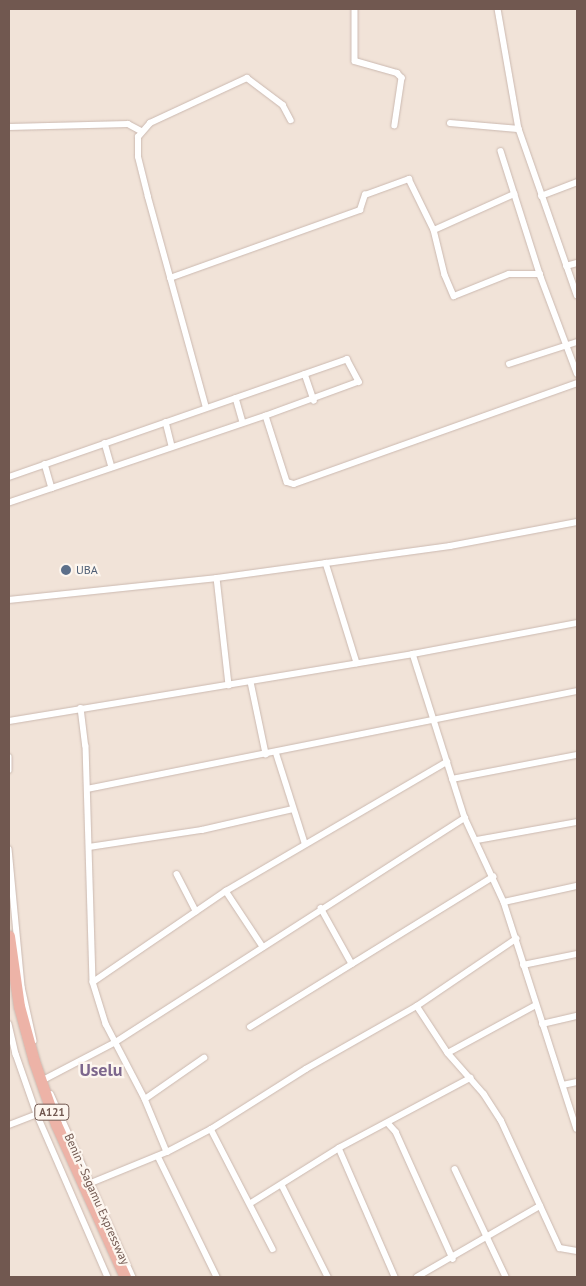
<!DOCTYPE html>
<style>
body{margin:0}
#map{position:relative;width:586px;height:1286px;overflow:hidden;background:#faf2e9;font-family:"PT Sans",sans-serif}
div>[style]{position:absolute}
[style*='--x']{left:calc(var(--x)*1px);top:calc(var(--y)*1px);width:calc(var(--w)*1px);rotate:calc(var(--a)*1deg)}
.residential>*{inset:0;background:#f1e3d8;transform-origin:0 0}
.roads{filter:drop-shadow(0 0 1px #cbb9b0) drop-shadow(0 0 1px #cbb9b0)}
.street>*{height:5.5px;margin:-2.75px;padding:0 2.75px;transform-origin:2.75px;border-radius:2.75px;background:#fff}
.highway>*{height:11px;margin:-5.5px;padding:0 5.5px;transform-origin:5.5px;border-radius:5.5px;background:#edb3a7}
.dots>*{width:14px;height:14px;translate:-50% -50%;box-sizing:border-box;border:2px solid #fdf6ef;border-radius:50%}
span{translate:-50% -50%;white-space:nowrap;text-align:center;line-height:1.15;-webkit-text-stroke:4.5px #fdf6ef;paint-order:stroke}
.shield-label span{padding:1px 4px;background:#fdf6ef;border:1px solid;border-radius:4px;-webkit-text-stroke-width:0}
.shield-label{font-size:11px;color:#715850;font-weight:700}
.service-label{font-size:12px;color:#4e5e75}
.left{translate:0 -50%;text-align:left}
.street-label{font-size:12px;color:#715850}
.district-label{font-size:18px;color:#7d678d;font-weight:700}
.frame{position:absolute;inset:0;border:10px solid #715850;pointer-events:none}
</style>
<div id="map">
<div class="residential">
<div style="left:9px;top:9px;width:568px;height:1268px"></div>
</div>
<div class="roads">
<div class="street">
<div style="--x:355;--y:9;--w:52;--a:90"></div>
<div style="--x:355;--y:61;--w:44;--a:15.9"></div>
<div style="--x:397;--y:73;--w:7;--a:45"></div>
<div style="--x:402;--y:78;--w:48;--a:98.5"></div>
<div style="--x:498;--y:9;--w:122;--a:80.1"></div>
<div style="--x:519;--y:129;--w:176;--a:70.7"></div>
<div style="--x:450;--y:123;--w:69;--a:5"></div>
<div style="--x:9;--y:127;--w:119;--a:-1.4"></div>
<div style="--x:128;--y:124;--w:15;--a:28"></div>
<div style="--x:501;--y:151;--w:132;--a:72.4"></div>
<div style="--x:541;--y:277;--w:103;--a:69.4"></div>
<div style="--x:541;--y:196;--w:39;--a:-21"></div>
<div style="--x:434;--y:230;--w:88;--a:-24.2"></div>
<div style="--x:566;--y:266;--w:11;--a:-15"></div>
<div style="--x:170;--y:278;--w:202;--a:-19.7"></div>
<div style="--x:360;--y:210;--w:16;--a:-72"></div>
<div style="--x:365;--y:195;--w:47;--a:-20"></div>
<div style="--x:409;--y:179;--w:57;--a:63.9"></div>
<div style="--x:434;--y:230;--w:46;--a:76.3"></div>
<div style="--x:445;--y:275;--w:23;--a:67"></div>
<div style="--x:454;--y:296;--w:59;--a:-21.8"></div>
<div style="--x:509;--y:274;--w:31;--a:0"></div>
<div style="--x:509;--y:364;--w:71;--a:-17.9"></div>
<div style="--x:305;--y:374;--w:28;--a:71"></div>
<div style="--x:236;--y:398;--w:25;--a:74"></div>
<div style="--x:206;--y:408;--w:219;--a:-105.4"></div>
<div style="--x:148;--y:197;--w:41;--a:-104"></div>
<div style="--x:138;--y:157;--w:20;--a:-90"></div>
<div style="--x:138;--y:137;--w:18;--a:-49"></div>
<div style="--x:150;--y:123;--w:107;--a:-24.9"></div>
<div style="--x:247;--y:78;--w:45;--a:36.9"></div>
<div style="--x:283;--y:105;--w:17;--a:62"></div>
<div style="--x:266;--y:416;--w:69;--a:72.3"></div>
<div style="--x:287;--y:482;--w:7;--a:16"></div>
<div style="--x:294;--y:484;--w:300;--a:-19.6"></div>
<div style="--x:166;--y:422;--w:25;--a:76"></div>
<div style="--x:105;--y:443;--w:25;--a:74"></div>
<div style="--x:45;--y:464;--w:25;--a:74"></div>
<div style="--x:9;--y:477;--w:358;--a:-19.2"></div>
<div style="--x:347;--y:359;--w:26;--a:62"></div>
<div style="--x:359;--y:382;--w:99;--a:159.9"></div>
<div style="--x:266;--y:416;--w:271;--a:161.3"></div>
<div style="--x:326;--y:563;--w:105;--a:72.8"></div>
<div style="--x:217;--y:578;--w:108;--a:83.6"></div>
<div style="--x:9;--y:600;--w:209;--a:-6"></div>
<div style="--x:217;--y:578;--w:235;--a:-7.8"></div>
<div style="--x:450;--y:546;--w:129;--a:-10.7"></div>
<div style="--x:413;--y:654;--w:172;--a:72.4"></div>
<div style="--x:465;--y:818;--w:93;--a:65.1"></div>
<div style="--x:504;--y:902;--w:238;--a:72.2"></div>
<div style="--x:251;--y:682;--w:74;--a:78.2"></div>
<div style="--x:81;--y:708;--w:38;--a:83"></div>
<div style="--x:86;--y:746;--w:236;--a:88.3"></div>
<div style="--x:93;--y:982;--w:44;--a:72.8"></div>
<div style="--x:106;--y:1024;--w:85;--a:62.5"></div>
<div style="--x:145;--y:1099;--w:57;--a:67.5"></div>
<div style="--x:9;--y:721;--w:410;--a:-9.4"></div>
<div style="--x:413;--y:654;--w:167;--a:-10.7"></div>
<div style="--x:276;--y:752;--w:96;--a:72.3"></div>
<div style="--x:9;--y:757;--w:13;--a:90"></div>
<div style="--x:452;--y:779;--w:127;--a:-10.9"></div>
<div style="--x:87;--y:789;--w:500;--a:-11.3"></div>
<div style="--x:477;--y:840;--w:102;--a:-10.2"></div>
<div style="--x:89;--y:847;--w:114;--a:-8.6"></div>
<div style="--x:202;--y:830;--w:93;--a:-13"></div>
<div style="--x:9;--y:849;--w:139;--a:84.6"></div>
<div style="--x:22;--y:987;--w:55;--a:77.5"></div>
<div style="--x:177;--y:874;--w:42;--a:62.8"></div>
<div style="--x:226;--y:891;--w:67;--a:56.5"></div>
<div style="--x:504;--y:902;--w:75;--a:-12.4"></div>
<div style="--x:321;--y:908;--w:64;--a:61"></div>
<div style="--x:523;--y:965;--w:55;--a:-11.5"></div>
<div style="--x:93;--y:982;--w:161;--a:-34.4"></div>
<div style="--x:226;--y:891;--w:256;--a:-30.3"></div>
<div style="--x:417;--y:1006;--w:56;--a:56.6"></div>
<div style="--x:448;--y:1053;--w:55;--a:48.7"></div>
<div style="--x:484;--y:1094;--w:31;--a:57"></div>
<div style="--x:501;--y:1120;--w:141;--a:65.3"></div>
<div style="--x:560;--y:1248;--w:17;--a:10"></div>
<div style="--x:9;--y:1024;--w:31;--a:77"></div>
<div style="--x:16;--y:1054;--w:64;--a:70.7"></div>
<div style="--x:37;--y:1114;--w:178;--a:66.5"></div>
<div style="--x:542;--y:1024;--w:36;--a:-13"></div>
<div style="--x:250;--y:1027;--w:286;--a:-31.7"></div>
<div style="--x:448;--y:1053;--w:100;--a:-28.6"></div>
<div style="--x:45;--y:1079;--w:78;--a:-27.6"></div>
<div style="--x:114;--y:1043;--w:417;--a:-32.7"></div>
<div style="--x:563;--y:1085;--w:14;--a:-12"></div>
<div style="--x:51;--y:1094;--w:201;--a:65.9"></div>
<div style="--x:145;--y:1099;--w:72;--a:-34.8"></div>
<div style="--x:388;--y:1123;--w:12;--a:48"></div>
<div style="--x:396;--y:1132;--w:139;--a:65.8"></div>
<div style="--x:9;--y:1125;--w:30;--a:-21"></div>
<div style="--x:211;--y:1129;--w:135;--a:62.7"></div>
<div style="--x:339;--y:1148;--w:141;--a:66.5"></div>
<div style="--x:158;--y:1156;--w:135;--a:64"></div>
<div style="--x:455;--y:1169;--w:119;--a:64.7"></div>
<div style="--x:91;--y:1183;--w:82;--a:-22.2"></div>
<div style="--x:167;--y:1152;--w:50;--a:-27.6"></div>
<div style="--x:211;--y:1129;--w:112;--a:-32.3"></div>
<div style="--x:306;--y:1069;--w:128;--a:-29.6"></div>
<div style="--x:417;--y:1006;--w:120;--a:-34.1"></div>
<div style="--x:282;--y:1185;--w:103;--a:63.4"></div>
<div style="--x:251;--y:1203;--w:104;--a:-32"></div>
<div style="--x:339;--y:1148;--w:149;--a:-28.1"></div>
<div style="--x:417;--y:1277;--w:142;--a:-30"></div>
</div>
<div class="highway">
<div style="--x:9;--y:936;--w:71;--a:81.9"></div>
<div style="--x:19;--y:1006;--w:57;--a:74.7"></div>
<div style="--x:34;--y:1061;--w:67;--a:70.8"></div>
<div style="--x:56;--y:1124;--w:168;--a:65.7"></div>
</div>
</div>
<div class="dots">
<div style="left:66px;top:570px;background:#5c6f8a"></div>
</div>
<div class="shield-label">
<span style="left:52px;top:1112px">A121</span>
</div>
<div class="service-label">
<span class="left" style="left:76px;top:570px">UBA</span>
</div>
<div class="street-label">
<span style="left:97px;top:1199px;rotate:66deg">Benin - Sagamu Expressway</span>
</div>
<div class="district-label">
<span style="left:101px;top:1070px">Uselu</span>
</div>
<div class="frame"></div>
</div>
